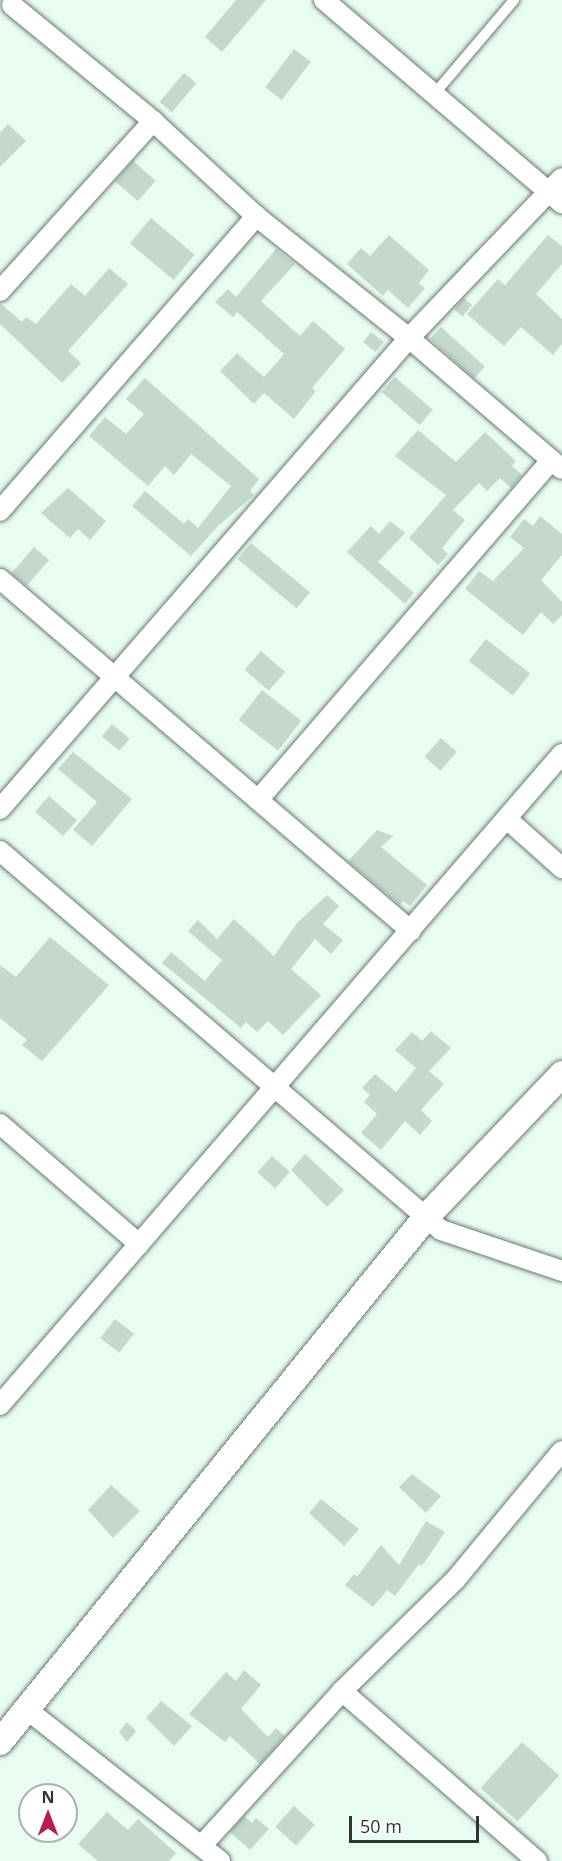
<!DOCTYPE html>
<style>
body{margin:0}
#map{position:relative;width:562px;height:1861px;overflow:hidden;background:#e8fcf1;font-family:"Open Sans",sans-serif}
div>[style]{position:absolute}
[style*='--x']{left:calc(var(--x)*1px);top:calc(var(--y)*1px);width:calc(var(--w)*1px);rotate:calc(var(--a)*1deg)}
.building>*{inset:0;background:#c4d8cd;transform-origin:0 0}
.roads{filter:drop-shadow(0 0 2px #67796f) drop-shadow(0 0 2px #67796f)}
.service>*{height:10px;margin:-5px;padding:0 5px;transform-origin:5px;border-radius:5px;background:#fff}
.minor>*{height:20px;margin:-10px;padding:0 10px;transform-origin:10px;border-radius:10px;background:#fff}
.tertiary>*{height:26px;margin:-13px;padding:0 13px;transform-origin:13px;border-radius:13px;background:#fff}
span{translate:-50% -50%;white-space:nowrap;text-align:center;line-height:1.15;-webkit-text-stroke:4.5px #fff;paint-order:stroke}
.north{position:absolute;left:18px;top:1783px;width:60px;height:60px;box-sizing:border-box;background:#fff;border:2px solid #abafad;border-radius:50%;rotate:0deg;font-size:16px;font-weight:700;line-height:24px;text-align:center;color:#2e3631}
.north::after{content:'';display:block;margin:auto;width:21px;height:27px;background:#b32149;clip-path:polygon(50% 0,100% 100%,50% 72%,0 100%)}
.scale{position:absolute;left:349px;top:1816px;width:130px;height:27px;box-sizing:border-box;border:3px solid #2e3631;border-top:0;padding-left:8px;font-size:18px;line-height:21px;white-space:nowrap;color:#2e3631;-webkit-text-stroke:4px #fff;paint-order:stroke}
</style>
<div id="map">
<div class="building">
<div style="clip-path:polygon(236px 0,266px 0,222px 52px,205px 37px)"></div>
<div style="left:294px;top:49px;width:21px;height:48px;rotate:37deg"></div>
<div style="left:184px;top:73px;width:16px;height:38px;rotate:40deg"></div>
<div style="clip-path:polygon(8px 124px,26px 141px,0 167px,0 133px)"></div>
<div style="left:133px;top:161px;width:30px;height:27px;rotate:41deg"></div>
<div style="left:151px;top:218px;width:57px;height:33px;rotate:40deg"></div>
<div style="clip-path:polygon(389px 235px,429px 270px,419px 283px,425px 288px,408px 308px,388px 290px,383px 296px,347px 264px,361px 248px,370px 256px)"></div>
<div style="clip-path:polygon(548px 235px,562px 246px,562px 264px,536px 294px,562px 319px,562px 344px,553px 355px,521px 327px,504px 346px,467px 314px,498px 279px,505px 285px)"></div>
<div style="clip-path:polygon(276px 249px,295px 264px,261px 301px,300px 336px,313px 321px,345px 349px,312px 388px,316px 391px,294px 419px,264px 393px,254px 404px,220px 371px,237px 353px,264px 377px,284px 354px,237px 312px,233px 317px,215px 302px,228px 289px,236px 297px)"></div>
<div style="clip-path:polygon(109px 268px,128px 284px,68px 351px,81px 363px,62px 383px,0 324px,0 303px,22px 322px,26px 317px,36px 324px,71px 284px,85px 296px)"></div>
<div style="left:464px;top:298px;width:11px;height:15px;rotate:41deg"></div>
<div style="left:441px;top:327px;width:59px;height:16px;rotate:42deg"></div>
<div style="left:371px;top:332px;width:16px;height:13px;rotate:38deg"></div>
<div style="left:395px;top:377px;width:50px;height:20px;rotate:41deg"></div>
<div style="clip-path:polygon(145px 378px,259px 479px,250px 491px,254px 495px,218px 526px,191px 556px,132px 506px,145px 491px,184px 524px,188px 519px,198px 528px,231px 486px,191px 454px,174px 475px,165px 466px,148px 486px,89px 436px,105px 417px,126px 434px,144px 414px,126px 399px)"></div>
<div style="clip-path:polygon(418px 430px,456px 462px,485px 432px,516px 461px,512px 466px,522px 475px,511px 488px,500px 478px,487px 491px,479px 483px,453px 510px,465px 520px,442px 548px,448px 554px,438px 565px,409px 538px,446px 495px,395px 456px)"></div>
<div style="clip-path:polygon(68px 488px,106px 521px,90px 540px,78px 529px,70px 538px,41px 513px)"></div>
<div style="clip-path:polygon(540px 516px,562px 534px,562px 555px,541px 580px,562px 602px,562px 615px,553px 624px,541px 612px,523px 635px,465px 589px,479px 571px,493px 581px,524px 548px,510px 537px,524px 519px,533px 526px)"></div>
<div style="clip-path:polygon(390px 521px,405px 533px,378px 562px,414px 593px,405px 604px,347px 552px,371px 526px,379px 534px)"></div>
<div style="left:251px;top:543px;width:77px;height:21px;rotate:40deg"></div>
<div style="left:34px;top:547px;width:20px;height:34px;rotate:41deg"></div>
<div style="left:486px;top:639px;width:56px;height:28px;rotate:38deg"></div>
<div style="left:261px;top:651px;width:32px;height:25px;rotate:41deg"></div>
<div style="left:262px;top:690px;width:50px;height:38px;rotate:38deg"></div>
<div style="left:112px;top:724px;width:23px;height:16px;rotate:40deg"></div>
<div style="left:441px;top:738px;width:21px;height:25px;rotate:41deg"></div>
<div style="clip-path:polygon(73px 752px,132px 799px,92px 846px,73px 830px,97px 802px,58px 769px)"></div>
<div style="left:49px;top:796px;width:37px;height:21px;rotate:41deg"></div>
<div style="clip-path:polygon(377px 830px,393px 836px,381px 847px,427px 885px,410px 906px,403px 901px,400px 905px,348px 861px)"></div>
<div style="clip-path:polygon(327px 895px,339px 906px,323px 924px,343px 940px,331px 954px,315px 939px,291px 969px,321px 995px,283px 1035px,268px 1021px,257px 1032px,246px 1022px,241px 1028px,162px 963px,171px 952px,205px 981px,222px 960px,188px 931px,198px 920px,217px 939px,234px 919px,274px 956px,297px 923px)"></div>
<div style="clip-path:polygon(50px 937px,109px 985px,42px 1061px,22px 1045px,27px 1040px,0 1018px,0 965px,16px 977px)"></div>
<div style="clip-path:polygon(431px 1031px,451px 1048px,429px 1071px,444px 1084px,421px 1110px,432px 1121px,420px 1135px,405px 1121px,381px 1150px,361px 1133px,377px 1114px,364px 1102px,370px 1095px,362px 1088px,375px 1074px,396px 1092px,416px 1068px,395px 1050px,412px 1032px,422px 1041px)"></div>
<div style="clip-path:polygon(305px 1154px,344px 1190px,327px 1207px,291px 1170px)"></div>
<div style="left:272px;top:1156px;width:24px;height:22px;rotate:42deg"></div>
<div style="left:115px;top:1319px;width:24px;height:24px;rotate:38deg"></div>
<div style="clip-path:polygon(412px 1474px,441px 1496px,426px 1513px,399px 1487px)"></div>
<div style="clip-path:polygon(111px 1485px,140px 1511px,113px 1538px,88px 1510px)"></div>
<div style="clip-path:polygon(321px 1499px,359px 1529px,344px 1546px,309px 1513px)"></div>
<div style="clip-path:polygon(426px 1521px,445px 1532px,422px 1566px,419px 1564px,395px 1596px,387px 1590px,373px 1607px,345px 1585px,354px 1574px,357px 1577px,381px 1545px,399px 1565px)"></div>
<div style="clip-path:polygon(244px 1670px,261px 1685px,241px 1709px,268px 1737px,276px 1728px,285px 1736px,260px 1764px,230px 1736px,225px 1742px,189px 1714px,226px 1672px,236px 1681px)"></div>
<div style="clip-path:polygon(161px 1701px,192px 1726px,174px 1746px,146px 1718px)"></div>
<div style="clip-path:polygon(127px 1722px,136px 1731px,127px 1742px,119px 1732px)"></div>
<div style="left:522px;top:1742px;width:50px;height:62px;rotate:42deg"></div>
<div style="left:294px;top:1806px;width:28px;height:28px;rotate:42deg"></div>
<div style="clip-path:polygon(107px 1812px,128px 1830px,138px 1819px,176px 1853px,169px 1861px,98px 1861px,78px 1844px)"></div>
<div style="clip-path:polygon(244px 1816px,252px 1823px,256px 1818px,269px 1829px,250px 1850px,230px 1832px)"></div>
</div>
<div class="roads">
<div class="service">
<div style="--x:436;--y:92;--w:121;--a:-49.7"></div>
</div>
<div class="minor">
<div style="--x:324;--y:0;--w:313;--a:40.5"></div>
<div style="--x:12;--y:5;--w:183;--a:39.4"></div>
<div style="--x:153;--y:121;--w:140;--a:42.7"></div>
<div style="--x:256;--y:216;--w:196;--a:38.6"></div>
<div style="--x:409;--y:338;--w:201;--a:40.6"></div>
<div style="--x:0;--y:291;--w:229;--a:-48"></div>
<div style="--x:0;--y:511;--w:391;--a:-49"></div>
<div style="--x:0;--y:579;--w:541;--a:40.58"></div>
<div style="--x:258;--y:800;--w:449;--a:-49.2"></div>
<div style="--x:0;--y:809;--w:624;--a:-49.03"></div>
<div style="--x:409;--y:338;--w:221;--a:-46.3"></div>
<div style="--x:507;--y:819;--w:74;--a:41.7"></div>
<div style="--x:0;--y:851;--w:581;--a:40.68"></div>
<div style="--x:441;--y:1230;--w:128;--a:18.7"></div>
<div style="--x:0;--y:1124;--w:184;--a:40.8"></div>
<div style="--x:0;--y:1405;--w:860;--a:-49.2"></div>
<div style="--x:342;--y:1691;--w:259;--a:41.1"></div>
<div style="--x:25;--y:1708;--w:248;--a:38.1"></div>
<div style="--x:203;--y:1844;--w:207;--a:-47.7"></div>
<div style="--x:342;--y:1691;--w:160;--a:-44.5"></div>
<div style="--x:456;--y:1579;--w:166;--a:-50.4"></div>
</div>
<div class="tertiary">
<div style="--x:0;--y:1742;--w:677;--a:-50.93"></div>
<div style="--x:427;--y:1216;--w:196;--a:-46.4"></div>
</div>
</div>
<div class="north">N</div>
<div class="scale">50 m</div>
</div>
